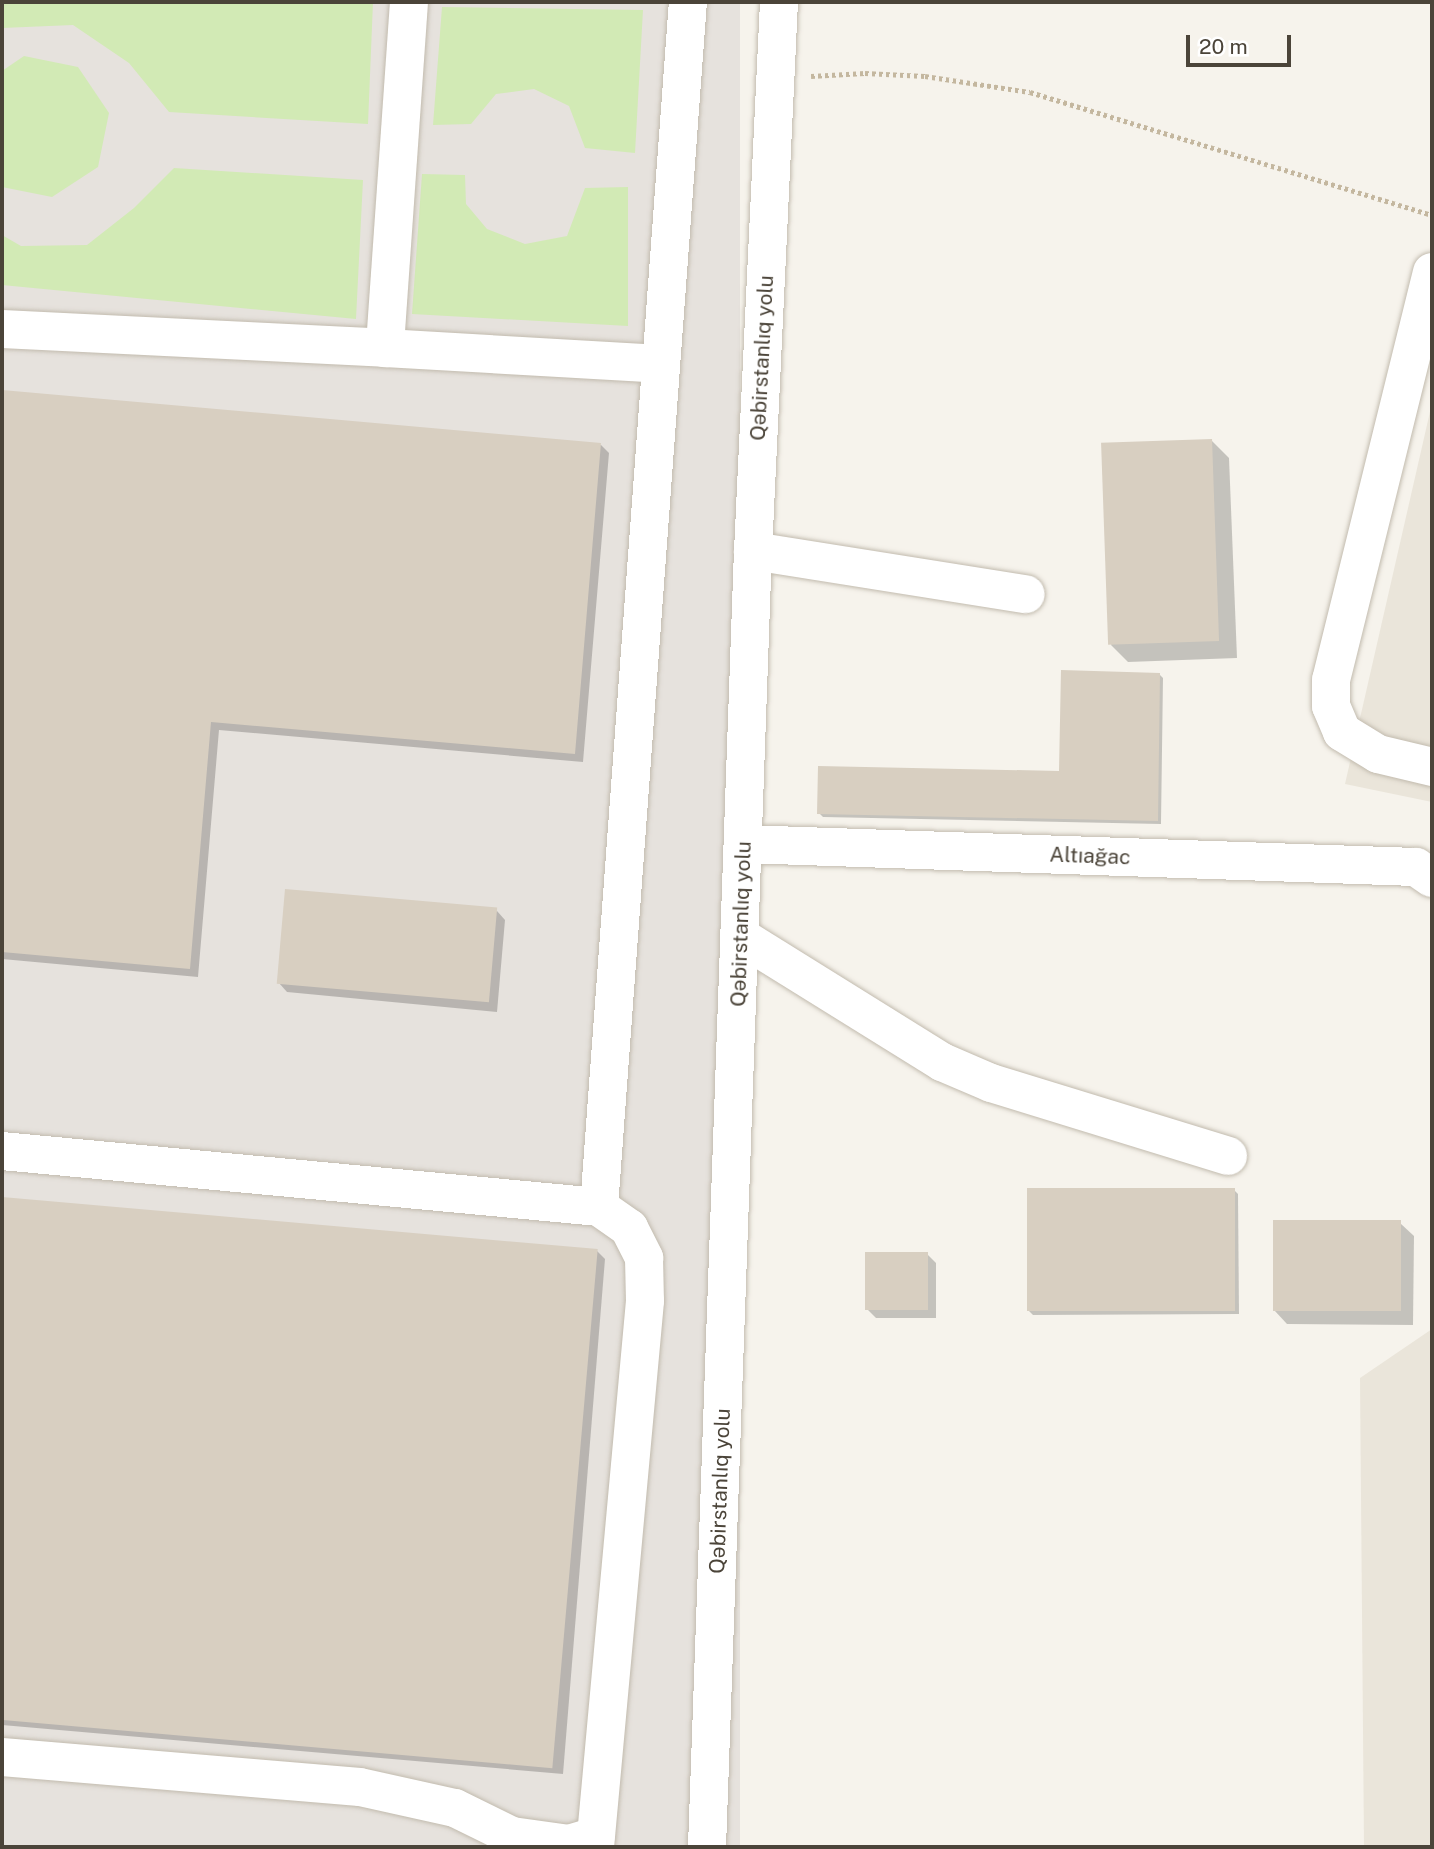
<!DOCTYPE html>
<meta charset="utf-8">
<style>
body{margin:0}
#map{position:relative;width:1434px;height:1849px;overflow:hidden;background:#f6f3ec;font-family:"Public Sans",sans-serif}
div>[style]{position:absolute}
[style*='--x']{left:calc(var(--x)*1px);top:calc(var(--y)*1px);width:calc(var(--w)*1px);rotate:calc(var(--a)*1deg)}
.residential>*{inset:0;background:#eae5da}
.industrial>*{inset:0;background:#e6e2dd;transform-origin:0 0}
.green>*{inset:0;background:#d2eab5}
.shadow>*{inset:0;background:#0003}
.building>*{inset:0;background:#d8cfc1;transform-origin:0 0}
.path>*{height:4.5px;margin-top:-2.25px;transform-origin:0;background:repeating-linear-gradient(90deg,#c4b79f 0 3.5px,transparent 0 7px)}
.roads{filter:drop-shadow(0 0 2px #c2bbae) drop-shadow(0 0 2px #c2bbae)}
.minor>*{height:38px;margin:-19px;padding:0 19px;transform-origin:19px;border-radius:19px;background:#fff}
span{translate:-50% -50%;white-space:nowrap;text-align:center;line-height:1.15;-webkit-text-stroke:7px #fff;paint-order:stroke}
.street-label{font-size:21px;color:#4b4439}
.frame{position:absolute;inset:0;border:4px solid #4b4439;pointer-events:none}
.scale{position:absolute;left:1186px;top:35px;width:105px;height:32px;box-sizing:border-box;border:4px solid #4b4439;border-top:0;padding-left:9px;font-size:21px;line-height:24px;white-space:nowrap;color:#4b4439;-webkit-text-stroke:5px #fff;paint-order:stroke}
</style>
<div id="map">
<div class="residential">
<div style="clip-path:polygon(1432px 403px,1432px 802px,1345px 784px)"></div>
<div style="clip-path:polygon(1432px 1329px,1432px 1847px,1364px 1847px,1360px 1378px)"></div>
</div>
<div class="industrial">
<div style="left:2px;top:2px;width:738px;height:1845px"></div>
</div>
<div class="green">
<div style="clip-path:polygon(2px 2px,373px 2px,368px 124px,169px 112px,129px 63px,73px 25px,2px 28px)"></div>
<div style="clip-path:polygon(442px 7px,643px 10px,635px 153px,585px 148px,569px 106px,534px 89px,496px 94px,471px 124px,433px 125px)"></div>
<div style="clip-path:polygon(24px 56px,78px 67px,109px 113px,98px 167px,52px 197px,2px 187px,2px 71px)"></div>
<div style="clip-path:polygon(174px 168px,363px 180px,356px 319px,2px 285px,2px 235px,21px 246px,87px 245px,134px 208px)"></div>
<div style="clip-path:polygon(422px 174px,465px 175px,466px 204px,487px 229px,525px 244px,567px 236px,585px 188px,628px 187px,628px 326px,412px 314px)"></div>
</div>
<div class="shadow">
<div style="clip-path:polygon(2px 392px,601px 445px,609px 453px,583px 762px,219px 730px,198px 977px,2px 959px)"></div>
<div style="clip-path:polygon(1212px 441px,1229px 458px,1237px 658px,1128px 662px,1111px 645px)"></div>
<div style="clip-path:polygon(1159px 674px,1163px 678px,1161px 824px,823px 817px,819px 813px,1061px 773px)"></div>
<div style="clip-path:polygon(497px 911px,505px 920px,497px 1012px,287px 992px,279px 983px)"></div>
<div style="clip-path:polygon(1234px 1190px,1238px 1194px,1239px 1314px,1033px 1315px,1029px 1311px)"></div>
<div style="clip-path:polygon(2px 1199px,597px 1251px,605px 1259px,563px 1774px,2px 1725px)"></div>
<div style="clip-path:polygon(1400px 1223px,1414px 1236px,1413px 1325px,1287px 1324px,1274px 1310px)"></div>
<div style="clip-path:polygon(927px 1254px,936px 1263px,936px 1318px,876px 1318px,867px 1309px)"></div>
</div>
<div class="building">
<div style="clip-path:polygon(2px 390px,601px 443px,575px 754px,211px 722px,190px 969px,2px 952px)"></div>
<div style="left:1212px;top:439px;width:202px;height:111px;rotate:88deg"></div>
<div style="clip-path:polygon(1061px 670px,1160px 673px,1158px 821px,817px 814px,818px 766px,1059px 771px)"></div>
<div style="left:285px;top:889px;width:213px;height:95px;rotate:5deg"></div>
<div style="left:1235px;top:1188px;width:123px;height:208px;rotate:90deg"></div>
<div style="left:2px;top:1197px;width:598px;height:521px;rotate:5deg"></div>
<div style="left:1273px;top:1220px;width:128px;height:91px"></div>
<div style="left:865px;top:1252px;width:63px;height:58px"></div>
</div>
<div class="path">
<div style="--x:811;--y:76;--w:54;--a:-3.2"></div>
<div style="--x:865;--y:73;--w:60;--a:2.9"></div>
<div style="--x:925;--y:76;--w:106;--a:8.7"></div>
<div style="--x:1030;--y:92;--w:420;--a:17"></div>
</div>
<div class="roads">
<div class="minor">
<div style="--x:409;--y:2;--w:347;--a:94"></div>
<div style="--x:385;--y:348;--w:276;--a:3.3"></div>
<div style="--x:1432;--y:272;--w:420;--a:103.9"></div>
<div style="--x:1331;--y:680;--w:26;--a:90"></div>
<div style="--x:1331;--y:706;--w:28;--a:67"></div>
<div style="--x:1342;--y:732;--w:42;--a:31.4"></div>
<div style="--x:1378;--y:754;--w:56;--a:13.5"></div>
<div style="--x:2;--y:329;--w:383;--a:2.8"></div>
<div style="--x:753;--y:551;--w:276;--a:9"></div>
<div style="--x:744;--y:844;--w:672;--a:1.96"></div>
<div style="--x:1416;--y:867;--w:19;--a:35"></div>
<div style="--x:741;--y:937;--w:237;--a:31.9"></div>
<div style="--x:942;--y:1062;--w:53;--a:23.2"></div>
<div style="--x:991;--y:1083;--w:248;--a:17.1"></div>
<div style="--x:2;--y:1151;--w:600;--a:5.36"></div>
<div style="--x:599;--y:1207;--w:37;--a:35"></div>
<div style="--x:629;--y:1228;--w:34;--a:63"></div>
<div style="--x:644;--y:1258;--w:43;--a:88.7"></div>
<div style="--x:645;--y:1301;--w:548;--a:95.23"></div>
<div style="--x:599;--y:1207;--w:1208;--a:-85.78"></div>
<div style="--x:2;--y:1757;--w:359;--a:4.8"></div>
<div style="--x:360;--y:1787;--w:97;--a:12.5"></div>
<div style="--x:455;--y:1808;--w:64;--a:26.2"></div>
<div style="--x:512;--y:1836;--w:58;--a:8"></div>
<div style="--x:569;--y:1844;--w:28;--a:-17"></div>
<div style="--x:707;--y:1847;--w:1297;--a:-87.97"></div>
<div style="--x:753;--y:551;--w:550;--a:-87.29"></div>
</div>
</div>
<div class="street-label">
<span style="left:762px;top:358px;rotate:-87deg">Qəbirstanlıq yolu</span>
<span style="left:1090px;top:856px;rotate:2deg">Altıağac</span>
<span style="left:741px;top:924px;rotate:-88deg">Qəbirstanlıq yolu</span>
<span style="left:720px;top:1491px;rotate:-88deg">Qəbirstanlıq yolu</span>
</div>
<div class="frame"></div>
<div class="scale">20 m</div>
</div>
